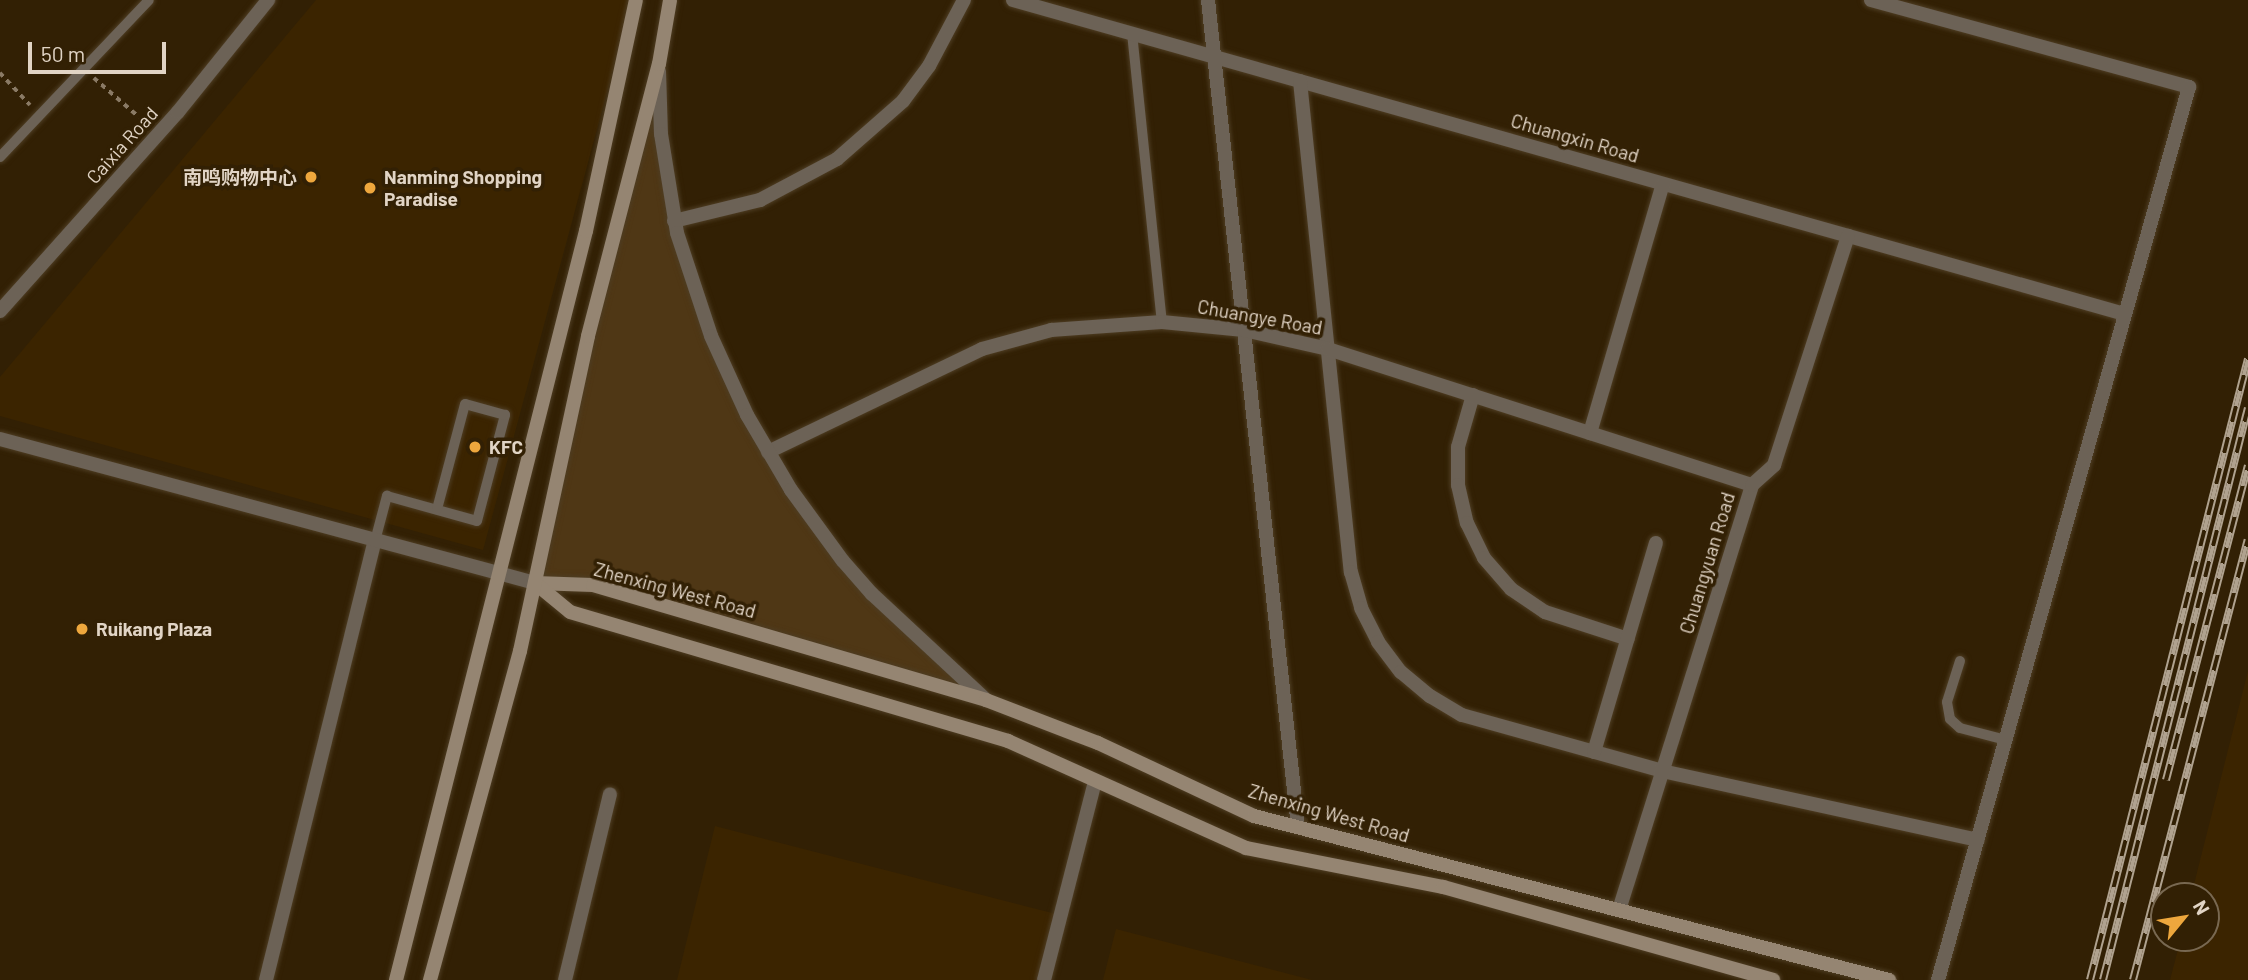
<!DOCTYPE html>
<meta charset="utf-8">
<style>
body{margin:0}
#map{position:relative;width:2248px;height:980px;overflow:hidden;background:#322004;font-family:Barlow,"Noto Sans SC",sans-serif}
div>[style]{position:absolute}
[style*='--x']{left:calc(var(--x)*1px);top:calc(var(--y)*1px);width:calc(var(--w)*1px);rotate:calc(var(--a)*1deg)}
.built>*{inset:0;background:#3b2400}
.green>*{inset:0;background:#4f3715}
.path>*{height:3.5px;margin-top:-1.75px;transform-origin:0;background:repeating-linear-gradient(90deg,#8a7a65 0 5px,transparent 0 10px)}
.roads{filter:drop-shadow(0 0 2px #4e3d23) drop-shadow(0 0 2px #4e3d23)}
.service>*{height:10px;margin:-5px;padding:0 5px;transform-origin:5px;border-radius:5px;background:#6c6256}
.minor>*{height:14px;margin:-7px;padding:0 7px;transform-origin:7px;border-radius:7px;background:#6c6256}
.tertiary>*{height:14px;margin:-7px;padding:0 7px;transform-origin:7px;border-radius:7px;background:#6c6256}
.secondary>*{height:14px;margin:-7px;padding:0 7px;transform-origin:7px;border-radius:7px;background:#958572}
.rail>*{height:8px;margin-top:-4px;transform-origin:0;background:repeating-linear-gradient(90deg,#322004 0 16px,#b0a28f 0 32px);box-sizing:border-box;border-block:2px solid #b0a28f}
.dots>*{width:19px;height:19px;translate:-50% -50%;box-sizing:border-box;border:4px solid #322004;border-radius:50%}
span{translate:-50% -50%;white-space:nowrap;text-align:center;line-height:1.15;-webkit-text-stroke:7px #322004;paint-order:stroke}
.street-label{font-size:19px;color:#e1d4c5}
.poi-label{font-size:19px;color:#e1d4c5;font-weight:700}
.right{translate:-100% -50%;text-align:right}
.left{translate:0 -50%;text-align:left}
.north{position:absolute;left:2150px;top:882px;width:70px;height:70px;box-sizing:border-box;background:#322004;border:2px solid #786851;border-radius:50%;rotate:60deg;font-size:19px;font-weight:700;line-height:28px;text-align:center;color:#e1d4c5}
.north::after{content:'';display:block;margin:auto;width:24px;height:32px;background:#eea73d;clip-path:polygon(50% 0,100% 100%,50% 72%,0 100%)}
.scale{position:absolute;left:28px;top:42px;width:138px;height:32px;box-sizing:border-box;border:4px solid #e1d4c5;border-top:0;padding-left:9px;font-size:21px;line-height:24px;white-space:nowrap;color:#e1d4c5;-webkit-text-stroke:5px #322004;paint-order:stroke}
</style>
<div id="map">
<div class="built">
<div style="clip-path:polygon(316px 0,632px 0,483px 550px,0 416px,0 377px)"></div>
<div style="clip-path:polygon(2248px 671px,2248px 980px,2170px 980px,2181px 938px,2206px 938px,2206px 896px,2191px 896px)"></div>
<div style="clip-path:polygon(715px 826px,1056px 914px,1039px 980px,677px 980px)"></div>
<div style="clip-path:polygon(1116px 929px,1312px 980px,1103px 980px)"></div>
</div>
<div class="green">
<div style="clip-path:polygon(659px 64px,660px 124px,683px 256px,763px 444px,872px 594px,986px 700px,593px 585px,536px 578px)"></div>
</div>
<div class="path">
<div style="--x:0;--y:73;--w:44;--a:46.8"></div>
<div style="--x:94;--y:78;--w:69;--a:40.9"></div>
</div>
<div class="roads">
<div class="service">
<div style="--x:1132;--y:33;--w:291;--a:84.1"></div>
<div style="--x:0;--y:157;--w:216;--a:-46.5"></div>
<div style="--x:375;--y:541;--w:47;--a:-75.1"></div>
<div style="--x:387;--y:496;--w:93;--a:15.5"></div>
<div style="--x:477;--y:521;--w:110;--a:-75.2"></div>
<div style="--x:505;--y:415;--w:41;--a:-164.6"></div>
<div style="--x:465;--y:404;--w:109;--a:104.9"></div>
<div style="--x:1960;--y:661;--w:43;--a:107.6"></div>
<div style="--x:1947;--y:702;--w:17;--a:80"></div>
<div style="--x:1950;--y:719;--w:13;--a:42"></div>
<div style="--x:1960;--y:728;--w:48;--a:14.6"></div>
</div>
<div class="minor">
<div style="--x:1013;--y:0;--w:1155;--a:15.77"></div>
<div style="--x:1208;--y:0;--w:832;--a:83.79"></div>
<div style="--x:1300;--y:81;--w:494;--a:84.1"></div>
<div style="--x:1351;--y:572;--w:37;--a:74"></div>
<div style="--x:1361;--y:608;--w:38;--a:63"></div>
<div style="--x:1378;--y:642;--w:38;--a:53"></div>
<div style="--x:1401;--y:672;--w:38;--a:40"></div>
<div style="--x:1430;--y:696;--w:37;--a:31"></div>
<div style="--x:1462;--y:715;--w:208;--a:15.6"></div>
<div style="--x:1662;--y:771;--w:323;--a:12.3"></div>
<div style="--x:674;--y:221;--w:89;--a:-13.7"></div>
<div style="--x:760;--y:200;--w:87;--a:-28"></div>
<div style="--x:837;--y:159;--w:88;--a:-41.3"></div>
<div style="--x:903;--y:101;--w:44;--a:-53.4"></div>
<div style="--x:929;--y:66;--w:75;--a:-62.1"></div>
<div style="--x:0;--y:311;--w:267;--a:-48.2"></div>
<div style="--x:178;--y:112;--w:144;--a:-51.2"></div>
<div style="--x:1473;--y:395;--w:54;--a:106.1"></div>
<div style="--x:1458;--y:447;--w:38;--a:90"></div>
<div style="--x:1458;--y:485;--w:39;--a:77"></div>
<div style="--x:1467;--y:523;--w:39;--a:64"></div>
<div style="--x:1484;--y:558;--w:41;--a:48.9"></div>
<div style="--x:1511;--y:589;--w:41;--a:34.1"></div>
<div style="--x:1545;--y:612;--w:87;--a:18"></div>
<div style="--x:1590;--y:433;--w:259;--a:-73.7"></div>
<div style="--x:768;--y:452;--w:237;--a:-25.7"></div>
<div style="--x:982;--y:349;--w:72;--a:-15.4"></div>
<div style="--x:1051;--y:330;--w:111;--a:-4.1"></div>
<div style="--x:1162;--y:322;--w:82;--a:5.6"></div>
<div style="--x:1244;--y:330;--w:86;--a:12.7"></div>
<div style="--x:1328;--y:349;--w:445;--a:17.8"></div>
<div style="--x:1594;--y:752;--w:218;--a:-73.5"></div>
<div style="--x:1619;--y:910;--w:445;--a:-72.6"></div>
<div style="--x:1752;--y:485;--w:30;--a:-42"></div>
<div style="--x:1774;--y:465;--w:241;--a:-72.1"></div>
<div style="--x:266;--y:980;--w:452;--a:-76.1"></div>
<div style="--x:565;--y:980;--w:191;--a:-76.4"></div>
<div style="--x:1044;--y:980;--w:205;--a:-75.6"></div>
</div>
<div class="tertiary">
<div style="--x:1871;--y:0;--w:330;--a:15.3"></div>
<div style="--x:2189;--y:87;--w:928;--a:105.7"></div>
<div style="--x:659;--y:71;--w:63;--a:88.2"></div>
<div style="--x:661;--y:134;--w:100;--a:80.8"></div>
<div style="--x:677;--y:233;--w:108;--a:71.7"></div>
<div style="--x:711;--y:336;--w:87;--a:65.5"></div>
<div style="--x:747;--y:415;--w:87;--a:59.6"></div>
<div style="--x:791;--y:490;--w:88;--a:53.8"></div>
<div style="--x:843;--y:561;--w:44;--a:48.7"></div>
<div style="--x:872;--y:594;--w:156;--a:42.9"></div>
<div style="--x:0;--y:439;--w:554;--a:15.06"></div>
</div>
<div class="secondary">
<div style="--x:535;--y:583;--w:58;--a:2"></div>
<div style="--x:593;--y:585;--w:409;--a:16.3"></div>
<div style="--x:986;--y:700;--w:120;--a:21"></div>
<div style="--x:1098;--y:743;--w:172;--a:25.1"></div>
<div style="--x:1254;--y:816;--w:656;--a:14.48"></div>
<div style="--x:535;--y:583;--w:45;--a:39.6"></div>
<div style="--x:570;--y:612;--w:457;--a:16.4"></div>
<div style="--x:1008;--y:741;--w:261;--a:24.2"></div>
<div style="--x:1246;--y:848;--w:201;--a:11.2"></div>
<div style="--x:1443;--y:887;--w:343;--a:15.7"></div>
<div style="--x:396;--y:980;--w:773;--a:-75.77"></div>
<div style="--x:586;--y:231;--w:236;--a:-77.8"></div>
<div style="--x:430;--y:980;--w:341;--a:-74.7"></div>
<div style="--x:520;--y:651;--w:322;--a:-77.8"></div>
<div style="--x:588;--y:336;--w:281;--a:-75.4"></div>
<div style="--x:659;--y:64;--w:65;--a:-80.2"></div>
</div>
</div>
<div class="rail">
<div style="--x:2166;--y:780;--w:325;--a:-75.4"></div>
<div style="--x:2090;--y:980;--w:641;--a:-75.73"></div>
<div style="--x:2103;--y:980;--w:590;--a:-75.78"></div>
<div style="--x:2133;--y:980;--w:455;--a:-75.4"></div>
</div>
<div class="dots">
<div style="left:311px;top:177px;background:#eea73d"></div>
<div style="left:370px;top:188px;background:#eea73d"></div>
<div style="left:475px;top:447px;background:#eea73d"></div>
<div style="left:82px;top:629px;background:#eea73d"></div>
</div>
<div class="street-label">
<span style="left:1575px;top:138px;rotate:16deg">Chuangxin Road</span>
<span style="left:122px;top:145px;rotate:-48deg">Caixia Road</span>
<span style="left:1260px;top:317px;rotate:10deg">Chuangye Road</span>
<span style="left:1707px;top:563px;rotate:-73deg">Chuangyuan Road</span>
<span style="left:675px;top:590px;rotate:15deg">Zhenxing West Road</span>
<span style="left:1329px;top:813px;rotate:16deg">Zhenxing West Road</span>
</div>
<div class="poi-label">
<span class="right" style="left:297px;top:177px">南鸣购物中心</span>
<span class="left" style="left:384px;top:188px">Nanming Shopping<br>Paradise</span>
<span class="left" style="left:489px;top:447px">KFC</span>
<span class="left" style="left:96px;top:629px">Ruikang Plaza</span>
</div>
<div class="north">N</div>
<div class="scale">50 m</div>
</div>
